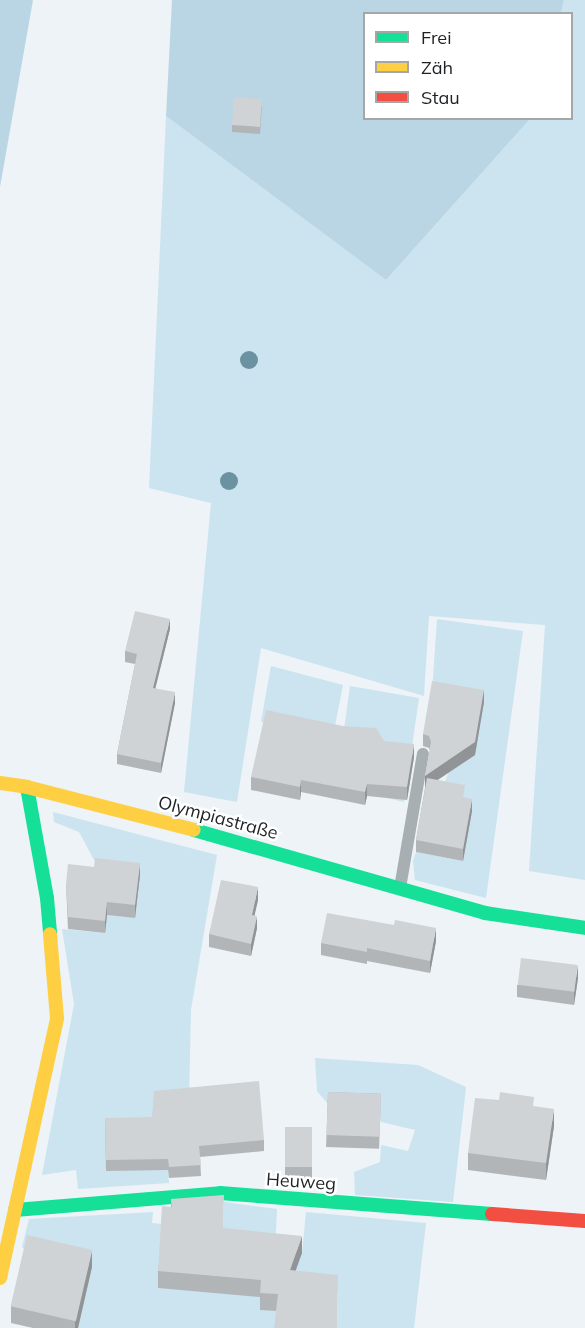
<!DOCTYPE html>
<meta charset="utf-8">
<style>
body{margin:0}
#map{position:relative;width:585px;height:1328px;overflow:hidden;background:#edf3f6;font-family:Mulish,sans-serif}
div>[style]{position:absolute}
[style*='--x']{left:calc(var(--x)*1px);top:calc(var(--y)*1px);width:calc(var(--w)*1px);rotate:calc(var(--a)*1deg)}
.green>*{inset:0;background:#cbe4f0}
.forest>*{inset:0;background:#bad6e4}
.lane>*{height:12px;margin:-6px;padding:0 6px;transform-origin:6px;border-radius:6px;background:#a8afb3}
.fast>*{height:14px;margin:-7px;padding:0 7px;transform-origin:7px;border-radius:7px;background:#16e098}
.slow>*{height:14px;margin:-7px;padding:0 7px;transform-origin:7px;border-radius:7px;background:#ffcf43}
.jam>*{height:14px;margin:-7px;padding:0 7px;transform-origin:7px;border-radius:7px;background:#f24e42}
.trees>*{width:18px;height:18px;margin:-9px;border-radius:50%;background:#6b92a0}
.wall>*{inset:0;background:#b2b5b8;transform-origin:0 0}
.shaded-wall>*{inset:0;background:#919496}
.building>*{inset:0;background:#cfd3d6;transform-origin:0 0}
span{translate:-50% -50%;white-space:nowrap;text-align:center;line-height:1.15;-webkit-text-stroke:5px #fff;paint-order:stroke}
.street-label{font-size:18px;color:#1e2224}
.legend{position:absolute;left:363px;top:12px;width:210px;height:108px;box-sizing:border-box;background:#fff;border:2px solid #a5a7a7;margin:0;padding:8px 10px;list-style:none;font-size:18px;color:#1e2224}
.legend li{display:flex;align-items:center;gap:12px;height:30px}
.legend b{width:30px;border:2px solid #a5a7a7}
</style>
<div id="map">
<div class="green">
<div style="clip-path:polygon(564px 0,585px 0,585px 880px,529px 871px,545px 625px,429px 616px,424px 696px,261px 648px,237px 802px,184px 792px,211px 503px,149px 488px,166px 116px,386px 280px,530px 119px,572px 118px,572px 14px,561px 13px)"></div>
<div style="clip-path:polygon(437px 619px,523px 631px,486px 898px,415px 880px,413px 861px,416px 852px,463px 861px,465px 798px,445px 782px,452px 763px,475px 755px,484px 702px,432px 693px)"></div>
<div style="clip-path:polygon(271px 666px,343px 685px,326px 772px,261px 721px)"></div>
<div style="clip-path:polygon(350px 686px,419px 698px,404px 802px,387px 798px,343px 737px)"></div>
<div style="clip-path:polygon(53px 812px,217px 855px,191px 1010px,189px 1099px,167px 1159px,169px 1183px,78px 1189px,76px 1170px,42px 1175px,74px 1004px,62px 929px,104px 933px,107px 915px,135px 918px,140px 875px,100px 871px,79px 832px,54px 822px)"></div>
<div style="clip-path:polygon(315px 1058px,418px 1065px,466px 1087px,453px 1202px,355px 1195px,354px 1172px,380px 1162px,381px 1145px,408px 1151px,415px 1130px,381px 1122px,328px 1104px,317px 1091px)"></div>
<div style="clip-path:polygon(224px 1202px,277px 1209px,275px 1250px,260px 1309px,278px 1311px,276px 1328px,78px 1328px,92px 1267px,27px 1252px,22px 1247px,29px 1219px,153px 1212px,152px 1223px,162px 1224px,205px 1248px,223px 1227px)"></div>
<div style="clip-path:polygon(306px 1212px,426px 1223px,414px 1328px,337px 1328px,338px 1292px,290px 1287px,302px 1253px)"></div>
</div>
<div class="forest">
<div style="clip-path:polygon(0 0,33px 0,0 187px)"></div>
<div style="clip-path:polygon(172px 0,564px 0,561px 13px,364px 14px,364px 118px,530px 119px,386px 280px,166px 116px)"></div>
</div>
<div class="lane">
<div style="--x:400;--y:888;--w:136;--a:-80.3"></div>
</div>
<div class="fast">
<div style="--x:27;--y:787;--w:113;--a:79.8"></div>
<div style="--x:47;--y:898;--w:36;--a:85"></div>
<div style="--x:194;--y:830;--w:303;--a:15.9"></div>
<div style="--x:485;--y:913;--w:101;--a:8.5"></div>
<div style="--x:15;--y:1210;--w:206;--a:-4.7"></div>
<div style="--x:220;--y:1193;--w:273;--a:4.4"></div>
</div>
<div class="slow">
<div style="--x:0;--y:783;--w:27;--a:8"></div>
<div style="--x:27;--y:787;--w:172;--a:14.4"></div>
<div style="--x:0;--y:1278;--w:266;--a:-77.6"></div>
<div style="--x:57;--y:1018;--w:84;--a:-94.8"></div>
</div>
<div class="jam">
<div style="--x:492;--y:1214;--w:93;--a:4.3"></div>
</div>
<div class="trees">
<div style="left:249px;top:360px"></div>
<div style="left:229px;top:481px"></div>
</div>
<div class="wall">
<div style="clip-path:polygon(262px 106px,260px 134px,232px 132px,232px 125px)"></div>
<div style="clip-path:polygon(170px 629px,155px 688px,175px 703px,161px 773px,117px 764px,117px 754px,135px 664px,125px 662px,125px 651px)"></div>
<div style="clip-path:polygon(484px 702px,475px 755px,438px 780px,465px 798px,472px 811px,463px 861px,416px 852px,416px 840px,425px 788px,430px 751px,429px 748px,423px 746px,423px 734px)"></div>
<div style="clip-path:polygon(384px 741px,414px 757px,407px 800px,367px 796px,365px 805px,301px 792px,300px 800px,251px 790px,251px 777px)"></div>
<div style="clip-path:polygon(140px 875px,135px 918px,107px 915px,105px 933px,68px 929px,66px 884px)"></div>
<div style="clip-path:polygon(258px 900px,254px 915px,257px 928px,251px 956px,209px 947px,209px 934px)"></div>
<div style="clip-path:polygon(436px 941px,430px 973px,367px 961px,367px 964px,321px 955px,321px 943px)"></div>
<div style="clip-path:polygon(578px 978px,574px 1005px,517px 997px,517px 985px)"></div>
<div style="left:328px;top:1092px;width:53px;height:55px;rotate:2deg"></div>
<div style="clip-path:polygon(534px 1107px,554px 1126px,546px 1180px,468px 1170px,468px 1153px)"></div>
<div style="clip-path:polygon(105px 1118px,264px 1140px,264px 1151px,200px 1157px,201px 1176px,169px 1178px,168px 1170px,106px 1171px)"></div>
<div style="left:285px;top:1127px;width:27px;height:52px"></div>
<div style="clip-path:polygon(171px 1199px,223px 1228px,302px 1253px,276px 1311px,260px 1310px,260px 1297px,158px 1288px,158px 1271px,171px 1207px)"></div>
<div style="clip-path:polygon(92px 1267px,78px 1328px,33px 1328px,11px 1323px,11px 1306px)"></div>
</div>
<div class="shaded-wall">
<div style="clip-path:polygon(170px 619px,170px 629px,153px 698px,153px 688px)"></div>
<div style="clip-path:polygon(484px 690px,484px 702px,475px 755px,425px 788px,425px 776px)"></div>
<div style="clip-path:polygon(175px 692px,175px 703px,161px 773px,161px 763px)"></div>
<div style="clip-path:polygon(414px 744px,414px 757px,407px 800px,407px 787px)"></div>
<div style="clip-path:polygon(301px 780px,301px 792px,300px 800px,300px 787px)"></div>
<div style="clip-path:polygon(367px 784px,367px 796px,365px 805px,365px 792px)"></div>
<div style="clip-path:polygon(472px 799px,472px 811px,463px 861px,463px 849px)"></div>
<div style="clip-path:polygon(140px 863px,140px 875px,135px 918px,135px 905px)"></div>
<div style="clip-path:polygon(258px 887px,258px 900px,252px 927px,252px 915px)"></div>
<div style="clip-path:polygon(107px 902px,107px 915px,105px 933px,105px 921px)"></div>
<div style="clip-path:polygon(257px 916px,257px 928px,251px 956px,251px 944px)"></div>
<div style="clip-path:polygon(436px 928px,436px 941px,430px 973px,430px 961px)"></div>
<div style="clip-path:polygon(578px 965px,578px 978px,574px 1005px,574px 992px)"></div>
<div style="clip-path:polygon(554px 1109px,554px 1126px,546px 1180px,546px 1163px)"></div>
<div style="clip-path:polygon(302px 1236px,302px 1253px,290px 1287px,290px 1270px)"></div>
<div style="clip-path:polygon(92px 1250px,92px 1267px,78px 1328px,75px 1328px,75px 1321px)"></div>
</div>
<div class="building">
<div style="left:234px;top:97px;width:28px;height:28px;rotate:4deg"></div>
<div style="clip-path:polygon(135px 611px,170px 619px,153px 688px,175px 692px,161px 763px,117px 754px,137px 654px,125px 651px)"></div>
<div style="clip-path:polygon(432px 681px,484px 690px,475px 742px,425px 776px,431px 742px,429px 736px,423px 734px)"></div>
<div style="clip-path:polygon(266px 710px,343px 726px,376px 728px,384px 741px,414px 744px,407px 787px,367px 784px,365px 792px,301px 780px,300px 787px,251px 777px)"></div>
<div style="clip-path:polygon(427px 778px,465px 785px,463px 797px,472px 799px,463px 849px,416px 840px)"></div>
<div style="clip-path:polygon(95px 858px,140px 863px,135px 905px,107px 902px,105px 921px,68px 917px,66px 884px,68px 864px,94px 867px)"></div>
<div style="clip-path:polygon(221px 880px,258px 887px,252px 915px,257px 916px,251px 944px,209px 934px)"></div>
<div style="clip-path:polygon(327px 913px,394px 925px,395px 920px,436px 928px,430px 961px,367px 948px,367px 952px,321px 943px)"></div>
<div style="left:521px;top:958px;width:57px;height:27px;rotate:7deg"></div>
<div style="clip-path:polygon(259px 1081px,264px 1140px,199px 1146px,201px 1165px,169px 1167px,168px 1159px,106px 1160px,105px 1118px,152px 1117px,154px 1091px)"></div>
<div style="left:328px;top:1092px;width:53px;height:43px;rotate:2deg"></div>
<div style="clip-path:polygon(500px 1092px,534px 1097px,533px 1106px,554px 1109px,546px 1163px,468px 1153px,475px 1098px,499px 1100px)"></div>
<div style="left:285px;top:1127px;width:27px;height:40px"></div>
<div style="clip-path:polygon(224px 1195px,223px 1228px,302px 1236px,290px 1270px,338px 1275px,337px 1328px,274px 1328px,278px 1294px,260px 1293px,261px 1280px,158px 1271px,162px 1206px,172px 1207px,171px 1199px)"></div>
<div style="left:27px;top:1235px;width:67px;height:73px;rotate:13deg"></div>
</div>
<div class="street-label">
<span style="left:218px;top:818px;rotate:15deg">Olympiastraße</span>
<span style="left:301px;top:1182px;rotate:4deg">Heuweg</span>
</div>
<ul class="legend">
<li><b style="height:8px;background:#16e098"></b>Frei</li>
<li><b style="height:8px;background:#ffcf43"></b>Zäh</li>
<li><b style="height:8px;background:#f24e42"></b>Stau</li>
</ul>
</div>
